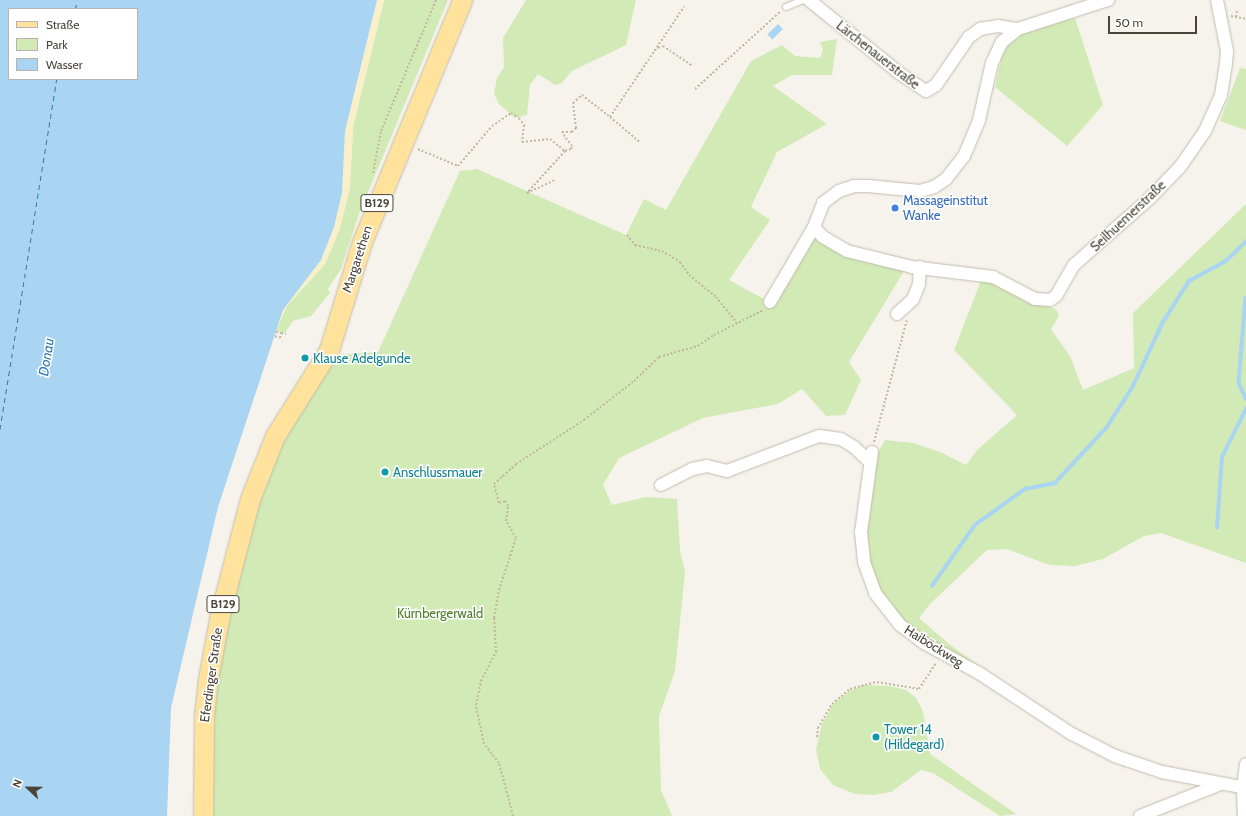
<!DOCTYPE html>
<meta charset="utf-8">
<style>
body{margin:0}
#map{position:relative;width:1246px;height:816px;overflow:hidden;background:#f6f3ec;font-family:Cabin,sans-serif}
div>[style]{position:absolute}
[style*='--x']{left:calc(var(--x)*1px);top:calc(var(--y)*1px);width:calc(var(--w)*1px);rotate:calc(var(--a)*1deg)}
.green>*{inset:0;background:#d2eab5}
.sand>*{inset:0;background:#f9efc9}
.water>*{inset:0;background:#a9d4f2;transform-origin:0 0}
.stream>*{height:3.5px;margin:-1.75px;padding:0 1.75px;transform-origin:1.75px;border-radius:1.75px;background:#a9d4f2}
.ferry>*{height:1px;margin-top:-0.5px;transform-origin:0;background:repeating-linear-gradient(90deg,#2e7ab2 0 5px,transparent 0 9px)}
.path>*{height:2px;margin-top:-1px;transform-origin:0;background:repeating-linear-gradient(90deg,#c4b79f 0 2px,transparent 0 4px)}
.roads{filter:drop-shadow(0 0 1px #c2bbae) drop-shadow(0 0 1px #c2bbae)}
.lane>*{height:6px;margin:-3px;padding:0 3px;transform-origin:3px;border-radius:3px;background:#fff}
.street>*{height:12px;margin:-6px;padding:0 6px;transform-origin:6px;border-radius:6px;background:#fff}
.primary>*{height:19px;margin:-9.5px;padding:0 9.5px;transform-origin:9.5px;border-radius:9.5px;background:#ffe39c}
.dots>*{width:11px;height:11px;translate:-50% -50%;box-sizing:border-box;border:2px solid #fff;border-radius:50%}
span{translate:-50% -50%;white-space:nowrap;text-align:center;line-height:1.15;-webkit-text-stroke:3px #fff;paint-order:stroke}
.shield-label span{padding:1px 3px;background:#fff;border:1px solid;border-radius:3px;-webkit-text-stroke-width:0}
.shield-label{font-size:12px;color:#4b4439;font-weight:700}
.street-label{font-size:13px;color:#4b4439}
.shop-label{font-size:13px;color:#366cbe}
.left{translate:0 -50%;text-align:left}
.culture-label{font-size:13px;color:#0d838f}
.park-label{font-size:13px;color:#4a7f2a}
.water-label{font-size:14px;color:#2e7ab2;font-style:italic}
.legend{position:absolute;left:8px;top:8px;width:130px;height:72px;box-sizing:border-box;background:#fff;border:1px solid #b7b4b0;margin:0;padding:5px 7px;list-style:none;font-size:12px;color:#4b4439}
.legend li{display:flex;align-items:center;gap:8px;height:20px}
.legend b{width:20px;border:1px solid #b7b4b0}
.north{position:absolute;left:8px;top:768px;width:40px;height:40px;-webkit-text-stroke:3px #fff;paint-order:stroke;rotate:292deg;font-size:11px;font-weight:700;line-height:16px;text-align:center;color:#4b4439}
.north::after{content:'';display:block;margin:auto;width:14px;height:18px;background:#4b4439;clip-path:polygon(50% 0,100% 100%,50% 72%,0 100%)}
.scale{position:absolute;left:1108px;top:16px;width:89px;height:18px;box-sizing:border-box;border:2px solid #4b4439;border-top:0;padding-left:5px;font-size:12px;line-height:14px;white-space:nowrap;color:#4b4439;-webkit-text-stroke:3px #fff;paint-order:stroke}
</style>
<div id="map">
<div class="green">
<div style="clip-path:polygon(384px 0,448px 0,359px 214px,341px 269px,328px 289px,330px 293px,311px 316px,293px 321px,285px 333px,276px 331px,287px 306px,325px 264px,340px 228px,350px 187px,353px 127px)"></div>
<div style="clip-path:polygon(526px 0,636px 0,626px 45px,572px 71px,561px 84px,555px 85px,538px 74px,530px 85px,527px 115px,515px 118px,499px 104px,494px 94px,497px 78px,504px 67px,503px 38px)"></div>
<div style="clip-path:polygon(1075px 18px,1103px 105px,1067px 146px,995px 87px,1002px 55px,1008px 43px,1026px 30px)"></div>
<div style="clip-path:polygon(837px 39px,832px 75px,792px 75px,773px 86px,827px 124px,777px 152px,751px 207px,770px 220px,729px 280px,775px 305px,813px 238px,842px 254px,904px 271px,849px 362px,861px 380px,845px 415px,826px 416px,802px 389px,778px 404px,703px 418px,619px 458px,603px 485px,612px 505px,646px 497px,677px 499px,680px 550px,685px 572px,675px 671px,659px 716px,661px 790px,672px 816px,208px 816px,206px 781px,219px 650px,265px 481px,285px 434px,337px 355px,378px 352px,460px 171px,477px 169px,626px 235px,644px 199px,666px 210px,751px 61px,782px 45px,795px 56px,820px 58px,823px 50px,820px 42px)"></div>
<div style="clip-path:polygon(1240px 68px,1246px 69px,1246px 130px,1220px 121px)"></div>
<div style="clip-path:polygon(1246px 204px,1246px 563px,1161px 533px,1144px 536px,1103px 559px,1075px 566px,1049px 565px,1007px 549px,987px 550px,929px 605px,919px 618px,949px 644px,994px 677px,926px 640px,886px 605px,865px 550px,872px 463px,885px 440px,913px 443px,940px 452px,966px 465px,978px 449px,1017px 415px,954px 350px,982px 278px,1057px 310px,1059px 316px,1051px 329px,1070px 356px,1083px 390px,1134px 368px,1133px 313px)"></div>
<div style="clip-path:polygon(864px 685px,889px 686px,906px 690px,916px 698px,923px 711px,930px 754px,1016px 814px,1000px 816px,933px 773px,921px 770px,891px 792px,873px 795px,855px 794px,833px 785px,820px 769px,816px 749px,822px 724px,833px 704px,849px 691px)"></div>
</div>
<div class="sand">
<div style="clip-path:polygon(377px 0,384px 0,353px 127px,350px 187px,340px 228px,325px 264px,287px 306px,276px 331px,283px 310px,321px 260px,334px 227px,342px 193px,345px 131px)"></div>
</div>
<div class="water">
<div style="clip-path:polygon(evenodd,0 0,377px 0,345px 131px,342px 193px,334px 227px,321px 260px,283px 310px,218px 507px,171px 708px,167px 816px,0 816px,0 0,9px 9px,137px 9px,137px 79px,9px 79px,9px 9px)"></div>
<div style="left:778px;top:24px;width:7px;height:15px;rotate:45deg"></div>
</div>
<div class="stream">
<div style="--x:1246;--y:298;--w:85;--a:94.7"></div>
<div style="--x:1239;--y:383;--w:17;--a:65"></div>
<div style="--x:1217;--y:528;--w:71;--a:-86"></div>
<div style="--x:1222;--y:457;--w:54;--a:-63.4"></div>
<div style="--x:932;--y:586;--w:75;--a:-54.8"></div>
<div style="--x:975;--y:525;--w:62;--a:-35.8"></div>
<div style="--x:1025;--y:489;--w:31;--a:-11"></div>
<div style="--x:1055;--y:483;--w:76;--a:-47.1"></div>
<div style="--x:1107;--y:427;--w:49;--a:-57.6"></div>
<div style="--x:1133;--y:386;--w:71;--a:-64.9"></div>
<div style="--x:1163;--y:322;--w:49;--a:-57.6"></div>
<div style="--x:1189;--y:281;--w:42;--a:-28.4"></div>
<div style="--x:1226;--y:261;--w:28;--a:-44"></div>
</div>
<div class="ferry">
<div style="--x:75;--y:9;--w:9;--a:-72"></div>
<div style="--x:0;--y:429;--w:355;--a:-80.8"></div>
</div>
<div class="path">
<div style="--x:1231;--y:16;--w:15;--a:11"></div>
<div style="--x:1236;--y:17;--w:6;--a:-81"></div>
<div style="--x:658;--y:48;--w:5;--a:-22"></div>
<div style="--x:663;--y:46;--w:36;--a:34"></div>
<div style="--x:695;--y:89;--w:115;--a:-42.2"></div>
<div style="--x:610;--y:117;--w:38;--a:40"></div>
<div style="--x:418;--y:149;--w:43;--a:23"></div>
<div style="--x:458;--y:166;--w:52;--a:-49.6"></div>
<div style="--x:492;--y:126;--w:23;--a:-34"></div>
<div style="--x:511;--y:113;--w:9;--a:32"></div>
<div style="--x:519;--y:118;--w:9;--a:54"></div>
<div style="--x:524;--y:125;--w:17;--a:97"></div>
<div style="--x:522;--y:142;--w:28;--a:-6"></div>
<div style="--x:550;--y:139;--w:19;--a:39"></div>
<div style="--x:565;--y:151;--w:57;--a:132.1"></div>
<div style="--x:527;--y:193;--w:31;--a:-25"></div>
<div style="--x:565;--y:151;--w:6;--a:-18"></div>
<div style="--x:571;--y:149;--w:3;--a:-72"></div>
<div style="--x:572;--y:146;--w:17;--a:-126"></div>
<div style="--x:562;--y:132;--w:10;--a:0"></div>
<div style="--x:572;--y:132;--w:6;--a:-45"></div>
<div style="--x:576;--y:128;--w:25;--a:-97"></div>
<div style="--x:573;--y:103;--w:12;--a:-42"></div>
<div style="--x:582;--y:95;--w:36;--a:38"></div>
<div style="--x:610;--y:117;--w:133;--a:-56.1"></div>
<div style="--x:373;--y:173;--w:43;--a:-79.2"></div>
<div style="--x:381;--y:131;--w:142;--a:-67.2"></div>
<div style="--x:627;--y:235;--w:13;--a:51"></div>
<div style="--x:635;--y:245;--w:28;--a:13"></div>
<div style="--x:662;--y:251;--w:21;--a:31"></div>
<div style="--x:680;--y:262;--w:16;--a:55"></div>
<div style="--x:689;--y:275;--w:35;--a:39"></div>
<div style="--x:716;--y:297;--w:35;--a:51"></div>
<div style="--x:276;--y:332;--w:5;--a:11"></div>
<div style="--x:275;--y:336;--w:5;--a:22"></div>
<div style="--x:280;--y:338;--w:5;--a:-79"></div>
<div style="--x:281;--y:333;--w:5;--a:11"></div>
<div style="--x:874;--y:442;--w:126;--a:-74.9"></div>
<div style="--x:817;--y:737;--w:9;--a:-84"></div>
<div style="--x:818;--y:728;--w:28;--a:-60"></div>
<div style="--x:832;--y:704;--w:23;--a:-40"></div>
<div style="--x:850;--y:689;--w:28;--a:-15"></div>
<div style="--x:877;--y:682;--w:43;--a:9.5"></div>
<div style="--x:919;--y:689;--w:31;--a:-57"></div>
<div style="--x:513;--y:816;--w:55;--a:-104.8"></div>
<div style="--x:499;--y:763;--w:24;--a:-128"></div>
<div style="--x:484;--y:744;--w:40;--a:-102"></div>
<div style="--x:476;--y:705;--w:25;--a:-78"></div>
<div style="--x:481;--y:681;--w:33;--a:-63"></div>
<div style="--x:496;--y:652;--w:34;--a:-93"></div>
<div style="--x:494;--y:618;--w:28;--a:-80"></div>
<div style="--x:499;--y:590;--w:55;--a:-71.9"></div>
<div style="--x:516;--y:538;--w:20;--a:-120"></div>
<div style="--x:506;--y:521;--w:15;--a:-82"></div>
<div style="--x:508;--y:506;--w:6;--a:-121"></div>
<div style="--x:505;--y:501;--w:6;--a:162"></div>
<div style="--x:499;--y:503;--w:20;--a:-105"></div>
<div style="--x:494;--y:484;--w:30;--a:-42"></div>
<div style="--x:516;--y:464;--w:81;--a:-32.9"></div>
<div style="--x:584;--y:420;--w:63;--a:-38"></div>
<div style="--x:634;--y:381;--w:35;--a:-44"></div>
<div style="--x:659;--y:357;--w:41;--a:-15.8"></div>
<div style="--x:698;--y:346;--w:19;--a:-35"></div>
<div style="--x:714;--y:335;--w:55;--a:-27"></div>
</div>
<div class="roads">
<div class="lane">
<div style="--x:786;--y:7;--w:18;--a:-22"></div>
</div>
<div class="street">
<div style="--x:809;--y:0;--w:116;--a:39"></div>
<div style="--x:899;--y:73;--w:32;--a:34"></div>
<div style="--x:926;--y:91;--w:12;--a:-31"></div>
<div style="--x:936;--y:85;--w:58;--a:-55.5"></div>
<div style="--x:969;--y:37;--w:14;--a:-36"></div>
<div style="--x:980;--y:29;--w:18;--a:-9"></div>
<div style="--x:998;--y:26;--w:20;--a:9"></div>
<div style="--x:814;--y:227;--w:26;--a:-69"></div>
<div style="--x:823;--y:203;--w:20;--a:-37"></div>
<div style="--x:839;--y:191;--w:16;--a:-18"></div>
<div style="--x:854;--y:186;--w:14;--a:0"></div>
<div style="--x:868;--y:186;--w:52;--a:5.5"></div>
<div style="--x:920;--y:191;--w:15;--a:-16"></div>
<div style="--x:934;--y:187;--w:14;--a:-34"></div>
<div style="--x:946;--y:179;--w:29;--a:-52"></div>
<div style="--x:964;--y:156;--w:39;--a:-67"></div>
<div style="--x:979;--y:120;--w:58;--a:-77.2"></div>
<div style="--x:992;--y:63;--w:23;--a:-65"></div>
<div style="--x:1002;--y:42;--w:21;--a:-39"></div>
<div style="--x:1018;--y:29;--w:95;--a:-17.9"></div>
<div style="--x:770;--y:302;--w:87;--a:-59.6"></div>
<div style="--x:814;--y:227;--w:13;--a:48"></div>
<div style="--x:823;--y:237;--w:28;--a:30"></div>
<div style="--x:847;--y:251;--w:67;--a:13.8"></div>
<div style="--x:912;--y:267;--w:82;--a:7"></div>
<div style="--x:993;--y:277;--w:47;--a:27.6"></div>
<div style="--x:1035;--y:299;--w:15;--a:4"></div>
<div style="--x:1050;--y:300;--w:7;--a:-34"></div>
<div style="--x:1056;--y:296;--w:36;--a:-60"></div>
<div style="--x:1074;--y:265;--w:101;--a:-41.4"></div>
<div style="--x:1150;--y:198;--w:43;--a:-45.9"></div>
<div style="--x:1180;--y:167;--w:44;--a:-55.2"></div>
<div style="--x:1205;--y:131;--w:39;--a:-66"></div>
<div style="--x:1221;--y:95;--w:32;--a:-81"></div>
<div style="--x:1226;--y:63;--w:12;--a:-85"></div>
<div style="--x:1227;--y:51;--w:52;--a:-101.1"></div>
<div style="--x:897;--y:314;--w:22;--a:-43"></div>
<div style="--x:913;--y:299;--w:16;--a:-68"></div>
<div style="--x:919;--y:284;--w:17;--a:-87"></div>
<div style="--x:872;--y:452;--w:81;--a:97.8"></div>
<div style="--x:861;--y:532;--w:30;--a:84"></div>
<div style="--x:864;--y:562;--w:33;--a:70"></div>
<div style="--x:875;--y:593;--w:41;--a:52"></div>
<div style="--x:900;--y:625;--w:30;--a:37"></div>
<div style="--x:924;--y:643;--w:63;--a:28.6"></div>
<div style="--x:979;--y:673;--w:111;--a:33.3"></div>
<div style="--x:1072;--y:734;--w:48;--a:27.1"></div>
<div style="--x:1115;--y:756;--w:50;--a:18.8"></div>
<div style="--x:1162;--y:772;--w:86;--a:10.8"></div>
<div style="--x:661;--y:485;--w:35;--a:-27"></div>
<div style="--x:692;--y:469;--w:15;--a:-11"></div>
<div style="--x:707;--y:466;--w:21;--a:14"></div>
<div style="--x:727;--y:471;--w:98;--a:-20.8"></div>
<div style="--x:819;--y:436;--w:22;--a:8"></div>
<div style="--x:841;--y:439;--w:15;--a:32"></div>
<div style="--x:854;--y:447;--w:21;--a:43"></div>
<div style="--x:1140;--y:816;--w:87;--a:-21.6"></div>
<div style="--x:1244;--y:816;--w:28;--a:-92"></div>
<div style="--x:1243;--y:788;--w:24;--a:-83"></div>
</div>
<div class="primary">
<div style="--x:203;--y:816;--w:99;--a:-89.4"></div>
<div style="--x:204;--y:717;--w:38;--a:-84"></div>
<div style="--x:208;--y:679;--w:66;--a:-79.5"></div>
<div style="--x:220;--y:614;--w:119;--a:-75.4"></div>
<div style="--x:250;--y:499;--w:68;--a:-68.4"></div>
<div style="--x:275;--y:436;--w:102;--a:-57.9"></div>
<div style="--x:329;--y:350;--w:113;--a:-73"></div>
<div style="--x:362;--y:242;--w:262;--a:-67.5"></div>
</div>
</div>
<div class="dots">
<div style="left:895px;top:208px;background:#3f7fe0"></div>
<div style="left:305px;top:358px;background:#0f9aa8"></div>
<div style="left:385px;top:472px;background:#0f9aa8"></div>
<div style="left:876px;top:737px;background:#0f9aa8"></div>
</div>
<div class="shield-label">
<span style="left:377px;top:203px">B129</span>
<span style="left:223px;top:604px">B129</span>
</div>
<div class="street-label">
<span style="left:878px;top:55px;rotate:38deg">Lärchenauerstraße</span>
<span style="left:1128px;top:216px;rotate:-43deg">Seilhuemerstraße</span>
<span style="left:357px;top:259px;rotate:-72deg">Margarethen</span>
<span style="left:934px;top:646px;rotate:32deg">Haiböckweg</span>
<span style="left:211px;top:675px;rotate:-82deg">Eferdinger Straße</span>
</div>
<div class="shop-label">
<span class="left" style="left:903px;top:208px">Massageinstitut<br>Wanke</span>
</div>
<div class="culture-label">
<span class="left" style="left:313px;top:358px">Klause Adelgunde</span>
<span class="left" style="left:393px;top:472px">Anschlussmauer</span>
<span class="left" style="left:884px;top:737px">Tower 14<br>(Hildegard)</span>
</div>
<div class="park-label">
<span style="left:440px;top:613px">Kürnbergerwald</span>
</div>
<div class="water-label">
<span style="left:46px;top:357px;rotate:-81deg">Donau</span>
</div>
<ul class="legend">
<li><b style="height:5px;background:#ffe39c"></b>Straße</li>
<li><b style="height:11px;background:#d2eab5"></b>Park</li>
<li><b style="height:11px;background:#a9d4f2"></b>Wasser</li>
</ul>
<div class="north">N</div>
<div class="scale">50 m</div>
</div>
